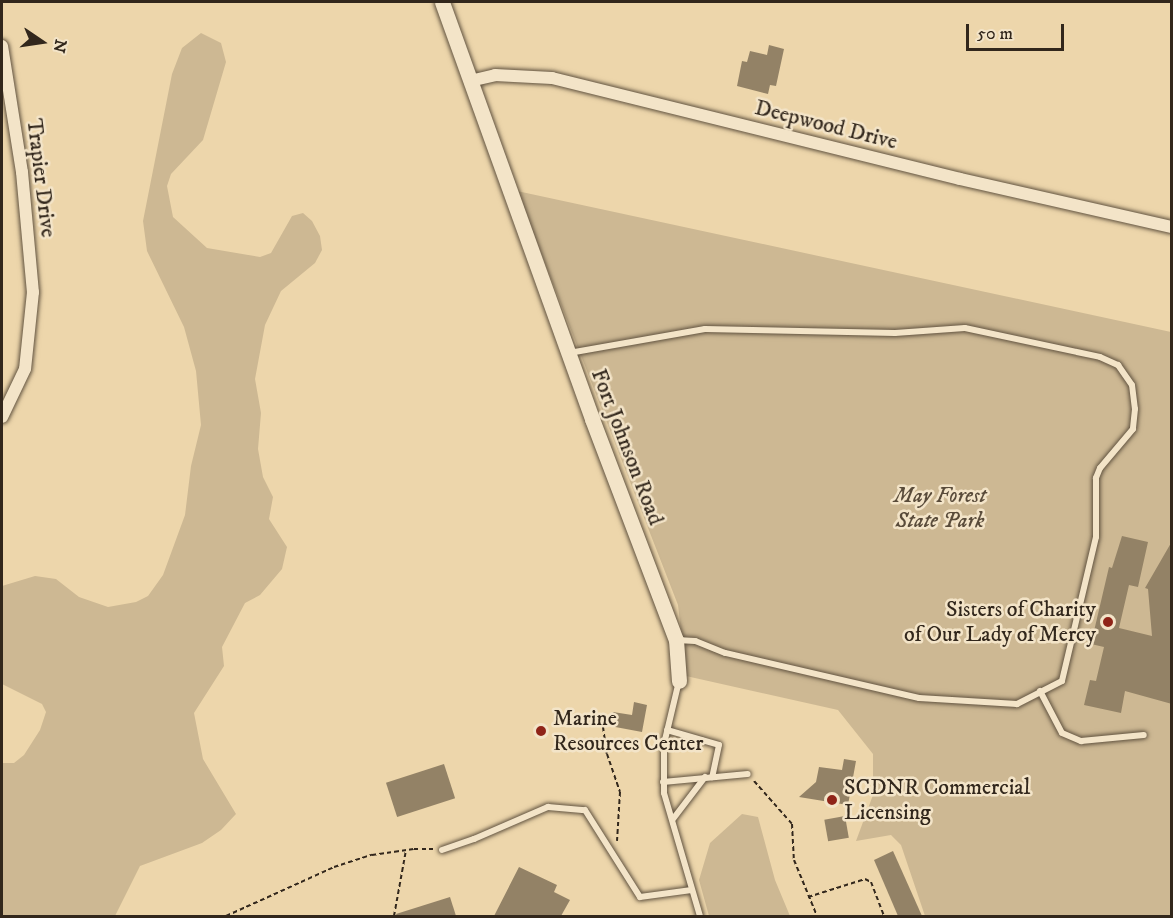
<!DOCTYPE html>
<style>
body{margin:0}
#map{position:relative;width:1173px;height:918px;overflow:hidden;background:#edd6ab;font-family:"IM FELL DW Pica",serif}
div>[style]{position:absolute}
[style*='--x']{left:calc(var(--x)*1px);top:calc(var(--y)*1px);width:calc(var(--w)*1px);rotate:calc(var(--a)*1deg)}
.green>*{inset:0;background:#cdb893}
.building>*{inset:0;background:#938266;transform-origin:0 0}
.path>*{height:2px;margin-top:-1px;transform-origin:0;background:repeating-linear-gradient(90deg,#32271c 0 4.5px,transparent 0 7.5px)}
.roads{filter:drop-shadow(0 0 2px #615340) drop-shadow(0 0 2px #615340)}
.service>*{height:6px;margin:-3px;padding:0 3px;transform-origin:3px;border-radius:3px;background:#f3e4c8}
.minor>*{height:12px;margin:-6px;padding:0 6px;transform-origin:6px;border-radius:6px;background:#f3e4c8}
.tertiary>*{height:15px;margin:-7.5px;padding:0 7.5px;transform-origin:7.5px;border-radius:7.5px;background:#f3e4c8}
.dots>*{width:16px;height:16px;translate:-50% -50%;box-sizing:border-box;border:3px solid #f3e4c8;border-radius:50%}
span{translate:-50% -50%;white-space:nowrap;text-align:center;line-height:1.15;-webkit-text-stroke:5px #f3e4c8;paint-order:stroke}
.street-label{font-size:22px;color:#32271c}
.park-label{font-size:22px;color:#594b3a;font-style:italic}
.poi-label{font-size:22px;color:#32271c}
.right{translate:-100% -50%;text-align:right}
.left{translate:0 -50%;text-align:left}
.frame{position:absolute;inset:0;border:3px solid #32271c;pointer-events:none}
.north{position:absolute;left:12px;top:12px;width:60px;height:60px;-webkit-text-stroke:4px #f3e4c8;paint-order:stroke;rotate:103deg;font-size:16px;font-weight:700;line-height:24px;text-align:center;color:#32271c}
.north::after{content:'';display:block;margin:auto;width:21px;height:27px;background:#32271c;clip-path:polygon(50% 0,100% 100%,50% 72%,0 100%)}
.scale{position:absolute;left:966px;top:24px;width:98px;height:27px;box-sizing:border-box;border:3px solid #32271c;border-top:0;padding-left:8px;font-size:18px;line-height:21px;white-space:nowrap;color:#32271c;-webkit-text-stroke:4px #f3e4c8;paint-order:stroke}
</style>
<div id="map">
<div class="green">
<div style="clip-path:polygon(201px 33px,221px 43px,226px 62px,203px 140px,171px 174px,167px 186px,173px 217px,207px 248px,260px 257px,271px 253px,292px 216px,303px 213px,312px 221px,320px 236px,322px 250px,315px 263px,281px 291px,265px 325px,255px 379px,261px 413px,258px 449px,263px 477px,273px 497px,269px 519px,287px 547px,282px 569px,260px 595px,245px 603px,222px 647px,224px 666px,194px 713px,203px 759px,236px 814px,221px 830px,202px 843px,140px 866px,115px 916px,2px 916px,2px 763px,14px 763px,24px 755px,40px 730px,46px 712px,42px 704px,2px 684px,2px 586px,35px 576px,56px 579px,79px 597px,108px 607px,136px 602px,148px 596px,163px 575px,185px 515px,191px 466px,201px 425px,196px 371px,184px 327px,147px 251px,143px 221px,172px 74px,182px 48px)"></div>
<div style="clip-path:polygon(517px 191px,1171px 332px,1171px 916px,925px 916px,901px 845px,891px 835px,856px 841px,873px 795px,873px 754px,838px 710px,686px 676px,678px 605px)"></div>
<div style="clip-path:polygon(742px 814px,758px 817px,775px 880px,790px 916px,709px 916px,699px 880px,710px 843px)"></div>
</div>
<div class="building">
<div style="clip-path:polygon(769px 45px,784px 49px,776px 86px,770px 85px,768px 94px,737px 86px,742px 61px,747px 62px,750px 51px,767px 55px)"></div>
<div style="clip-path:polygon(1122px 536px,1148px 542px,1138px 587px,1129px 585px,1119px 628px,1152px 636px,1148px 589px,1145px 588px,1171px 543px,1172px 704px,1125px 691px,1121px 713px,1084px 705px,1090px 680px,1096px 681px,1104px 647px,1091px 644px,1109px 567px,1112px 568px)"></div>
<div style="clip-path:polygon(634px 702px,647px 705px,642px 732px,610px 726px,613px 712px,632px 715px)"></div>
<div style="clip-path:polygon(844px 759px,856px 761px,848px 805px,799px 797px,816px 782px,819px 767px,842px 770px)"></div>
<div style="left:444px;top:764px;width:36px;height:61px;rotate:72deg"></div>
<div style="left:845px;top:816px;width:22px;height:21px;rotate:80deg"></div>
<div style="clip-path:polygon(893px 851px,922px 916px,898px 916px,874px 860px)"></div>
<div style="clip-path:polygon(519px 867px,557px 885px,554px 892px,570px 900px,561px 916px,494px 916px)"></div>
<div style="clip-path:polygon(450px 897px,456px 916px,397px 916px,396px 914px)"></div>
</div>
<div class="path">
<div style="--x:603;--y:727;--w:27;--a:82"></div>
<div style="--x:607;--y:754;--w:40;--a:71.1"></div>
<div style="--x:620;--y:792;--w:49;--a:93.5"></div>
<div style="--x:754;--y:781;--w:57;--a:48.5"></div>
<div style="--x:792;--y:824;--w:36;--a:87"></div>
<div style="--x:794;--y:860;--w:61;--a:67.7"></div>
<div style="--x:808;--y:897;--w:60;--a:-17.5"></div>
<div style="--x:865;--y:879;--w:7;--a:27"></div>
<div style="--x:871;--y:882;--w:36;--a:69"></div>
<div style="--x:226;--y:916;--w:119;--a:-24.4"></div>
<div style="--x:334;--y:867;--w:40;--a:-18"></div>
<div style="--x:372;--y:855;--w:42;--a:-8.1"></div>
<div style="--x:414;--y:849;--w:19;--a:0"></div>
<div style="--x:394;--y:916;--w:67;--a:-79.7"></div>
</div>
<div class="roads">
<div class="service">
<div style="--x:569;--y:353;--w:138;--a:-10"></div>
<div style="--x:705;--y:329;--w:190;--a:1.2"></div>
<div style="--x:895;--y:333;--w:70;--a:-4.1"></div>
<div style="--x:965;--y:328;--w:138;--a:12.1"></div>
<div style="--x:1100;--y:357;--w:20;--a:24"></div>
<div style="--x:1118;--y:365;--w:24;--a:55"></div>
<div style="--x:1132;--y:385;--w:24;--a:83"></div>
<div style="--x:1135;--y:409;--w:20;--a:96"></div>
<div style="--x:1133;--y:429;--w:51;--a:130.2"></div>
<div style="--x:1100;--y:468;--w:11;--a:112"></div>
<div style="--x:1096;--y:478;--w:59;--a:90"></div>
<div style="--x:1096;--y:537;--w:148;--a:103.3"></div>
<div style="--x:1062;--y:681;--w:51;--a:152.9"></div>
<div style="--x:1017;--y:704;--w:98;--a:-176.5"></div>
<div style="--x:919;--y:698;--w:199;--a:-166.9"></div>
<div style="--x:725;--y:653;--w:32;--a:-158"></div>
<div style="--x:695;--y:641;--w:18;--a:-177"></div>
<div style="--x:679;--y:681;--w:65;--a:103.4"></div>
<div style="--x:664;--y:744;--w:49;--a:90"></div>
<div style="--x:664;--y:793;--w:128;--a:73.7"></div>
<div style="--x:1040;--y:691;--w:47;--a:62.4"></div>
<div style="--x:1062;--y:733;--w:21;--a:23"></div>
<div style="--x:1081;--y:741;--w:63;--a:-5.4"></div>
<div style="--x:667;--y:730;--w:54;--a:16.1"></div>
<div style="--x:719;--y:745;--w:33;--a:102"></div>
<div style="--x:663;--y:782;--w:85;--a:-5.4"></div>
<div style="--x:673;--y:819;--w:53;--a:-52.7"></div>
<div style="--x:442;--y:850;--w:34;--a:-19"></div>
<div style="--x:474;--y:839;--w:81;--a:-23.4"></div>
<div style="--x:548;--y:807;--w:37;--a:5"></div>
<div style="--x:585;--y:810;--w:103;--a:57.7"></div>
<div style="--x:640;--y:897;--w:52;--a:-7.7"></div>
</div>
<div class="minor">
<div style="--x:2;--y:46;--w:128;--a:81"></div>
<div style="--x:22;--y:172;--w:121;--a:84.8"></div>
<div style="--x:33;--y:292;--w:77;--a:95.9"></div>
<div style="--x:25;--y:369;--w:53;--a:115.6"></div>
<div style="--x:470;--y:81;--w:26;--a:-13"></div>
<div style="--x:495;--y:75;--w:57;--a:3"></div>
<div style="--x:552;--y:78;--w:420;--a:13.9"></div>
<div style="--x:960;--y:179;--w:217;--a:12.8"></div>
</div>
<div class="tertiary">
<div style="--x:442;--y:2;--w:443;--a:70.2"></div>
<div style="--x:592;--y:419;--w:236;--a:69.2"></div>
<div style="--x:676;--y:640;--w:41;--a:85.8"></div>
</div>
</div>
<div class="dots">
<div style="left:1108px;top:622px;background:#8f2418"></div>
<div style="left:541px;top:731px;background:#8f2418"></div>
<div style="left:832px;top:800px;background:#8f2418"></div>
</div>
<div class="street-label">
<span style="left:826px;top:125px;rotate:14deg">Deepwood Drive</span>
<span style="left:41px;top:178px;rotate:83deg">Trapier Drive</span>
<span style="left:627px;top:447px;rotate:69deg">Fort Johnson Road</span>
</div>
<div class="park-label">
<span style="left:940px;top:508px">May Forest<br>State Park</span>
</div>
<div class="poi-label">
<span class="right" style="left:1096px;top:622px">Sisters of Charity<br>of Our Lady of Mercy</span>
<span class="left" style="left:553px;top:731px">Marine<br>Resources Center</span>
<span class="left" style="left:844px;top:800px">SCDNR Commercial<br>Licensing</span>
</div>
<div class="frame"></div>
<div class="north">N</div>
<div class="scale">50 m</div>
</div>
